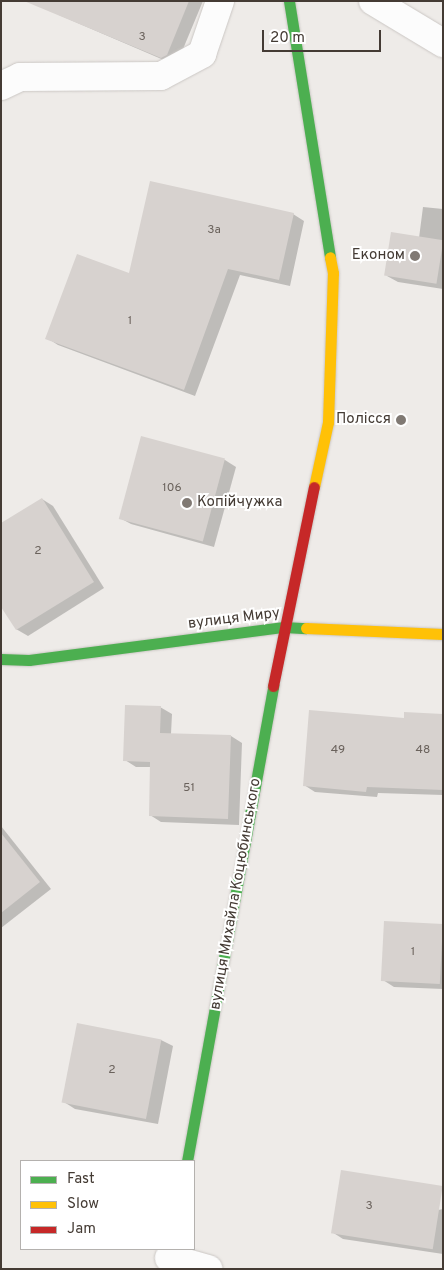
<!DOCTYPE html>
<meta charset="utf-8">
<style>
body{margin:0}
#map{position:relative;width:444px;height:1270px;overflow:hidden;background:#eeebe8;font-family:Overpass,sans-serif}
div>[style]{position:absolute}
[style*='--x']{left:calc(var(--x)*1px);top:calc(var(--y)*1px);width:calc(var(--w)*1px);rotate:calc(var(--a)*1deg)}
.shadow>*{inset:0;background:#0003}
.building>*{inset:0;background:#d7d2cf;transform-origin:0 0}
.roads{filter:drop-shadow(0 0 1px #cbc7c4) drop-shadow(0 0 1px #cbc7c4)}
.street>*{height:28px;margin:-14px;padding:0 14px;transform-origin:14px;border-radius:14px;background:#fcfcfc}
.fast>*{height:11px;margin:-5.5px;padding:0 5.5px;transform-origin:5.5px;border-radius:5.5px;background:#4caf50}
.slow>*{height:11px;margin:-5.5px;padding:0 5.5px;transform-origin:5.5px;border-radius:5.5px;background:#ffc107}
.jam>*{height:11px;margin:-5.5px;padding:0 5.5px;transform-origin:5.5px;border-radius:5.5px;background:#c62828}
.dots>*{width:14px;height:14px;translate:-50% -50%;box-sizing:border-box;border:2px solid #fff;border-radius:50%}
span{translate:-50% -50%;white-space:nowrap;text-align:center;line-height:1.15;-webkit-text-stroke:4px #fff;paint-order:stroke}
.number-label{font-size:12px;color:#6a625c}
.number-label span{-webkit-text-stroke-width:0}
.poi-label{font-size:15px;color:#443b34}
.right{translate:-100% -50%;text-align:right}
.left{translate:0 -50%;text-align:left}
.street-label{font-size:15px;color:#443b34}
.frame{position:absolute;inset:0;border:2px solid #443b34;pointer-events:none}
.legend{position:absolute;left:20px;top:1160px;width:175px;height:90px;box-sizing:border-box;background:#fff;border:1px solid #b4b1ae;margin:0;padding:6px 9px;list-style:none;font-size:15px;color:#443b34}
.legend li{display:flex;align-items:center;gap:10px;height:25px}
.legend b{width:25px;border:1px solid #b4b1ae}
.scale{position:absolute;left:262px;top:30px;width:119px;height:22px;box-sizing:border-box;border:2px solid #443b34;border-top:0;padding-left:6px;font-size:15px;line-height:18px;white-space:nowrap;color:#443b34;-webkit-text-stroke:4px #fff;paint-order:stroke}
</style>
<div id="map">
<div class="shadow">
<div style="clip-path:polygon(65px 1px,203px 1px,178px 61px,173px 64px,59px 15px)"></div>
<div style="clip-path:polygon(423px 207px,443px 209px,443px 289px,398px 282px,387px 276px,419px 238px)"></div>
<div style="clip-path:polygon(293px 214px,304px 221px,290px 286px,240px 275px,195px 396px,58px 345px,47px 338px,130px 275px)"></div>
<div style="clip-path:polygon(142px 438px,225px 460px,236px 467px,214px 547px,131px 524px,120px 518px)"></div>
<div style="clip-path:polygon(42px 499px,53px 506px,104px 588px,28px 636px,16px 629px)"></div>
<div style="clip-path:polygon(160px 707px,172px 714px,171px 734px,231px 736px,242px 743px,239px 825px,161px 822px,150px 815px,151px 767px,136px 767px,125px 760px)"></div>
<div style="clip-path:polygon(443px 715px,443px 795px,378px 793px,377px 797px,315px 792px,304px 785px,405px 720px)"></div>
<div style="clip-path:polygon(1px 826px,51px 889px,1px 928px)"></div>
<div style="clip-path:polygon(443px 926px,443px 989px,394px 987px,383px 980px)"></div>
<div style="clip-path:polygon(161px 1040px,173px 1046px,158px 1124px,75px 1109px,64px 1102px)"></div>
<div style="clip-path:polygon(443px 1209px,443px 1254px,343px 1239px,332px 1232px)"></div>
</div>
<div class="building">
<div style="clip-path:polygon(24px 1px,189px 1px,167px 55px,161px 58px)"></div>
<div style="clip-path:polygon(150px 181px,294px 213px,279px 280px,228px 269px,184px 390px,45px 339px,77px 254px,129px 273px)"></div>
<div style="left:391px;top:232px;width:53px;height:44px;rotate:9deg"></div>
<div style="left:141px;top:436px;width:87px;height:86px;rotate:15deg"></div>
<div style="clip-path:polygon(42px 498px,94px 582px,16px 630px,1px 607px,1px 523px)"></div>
<div style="clip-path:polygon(125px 705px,161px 706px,160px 733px,231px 735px,228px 819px,149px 816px,150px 762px,123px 761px)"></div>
<div style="clip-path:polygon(309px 710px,404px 718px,404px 712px,443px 714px,443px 790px,367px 787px,366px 792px,303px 786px)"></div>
<div style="clip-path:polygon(1px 833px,40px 882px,1px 913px)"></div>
<div style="left:384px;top:921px;width:59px;height:60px;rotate:3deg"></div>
<div style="left:77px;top:1023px;width:86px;height:81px;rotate:11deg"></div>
<div style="left:341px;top:1170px;width:103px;height:64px;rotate:9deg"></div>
</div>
<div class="roads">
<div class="street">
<div style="--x:373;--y:1;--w:82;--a:31"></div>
<div style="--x:1;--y:86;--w:21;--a:-25"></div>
<div style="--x:20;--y:77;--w:141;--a:-0.4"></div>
<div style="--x:161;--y:76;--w:47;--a:-28.2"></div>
<div style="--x:202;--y:54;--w:56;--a:-71.2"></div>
<div style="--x:169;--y:1258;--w:41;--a:15.8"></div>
</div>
<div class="fast">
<div style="--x:289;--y:1;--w:259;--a:80.9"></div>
<div style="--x:1;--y:659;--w:28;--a:2"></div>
<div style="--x:29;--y:660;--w:257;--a:-7.4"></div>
<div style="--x:284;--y:627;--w:22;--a:3"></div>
<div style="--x:187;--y:1161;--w:483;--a:-79.7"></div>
</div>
<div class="slow">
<div style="--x:314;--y:487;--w:66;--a:-77.8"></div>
<div style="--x:328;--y:422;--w:149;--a:-88.1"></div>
<div style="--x:333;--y:273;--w:16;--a:-101"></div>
<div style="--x:306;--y:628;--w:137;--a:2.5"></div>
</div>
<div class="jam">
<div style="--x:273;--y:686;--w:203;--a:-78.4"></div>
</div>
</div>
<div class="dots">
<div style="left:415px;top:256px;background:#807973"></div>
<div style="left:401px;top:420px;background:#807973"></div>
<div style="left:187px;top:503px;background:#807973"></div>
</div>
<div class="number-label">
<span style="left:142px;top:38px">3</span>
<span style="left:214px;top:231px">3а</span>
<span style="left:130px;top:322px">1</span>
<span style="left:172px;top:489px">106</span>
<span style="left:38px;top:552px">2</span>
<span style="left:338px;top:751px">49</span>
<span style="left:423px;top:751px">48</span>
<span style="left:189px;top:789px">51</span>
<span style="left:413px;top:953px">1</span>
<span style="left:112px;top:1071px">2</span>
<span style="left:369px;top:1207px">3</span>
</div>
<div class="poi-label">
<span class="right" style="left:405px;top:256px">Економ</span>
<span class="right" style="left:391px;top:420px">Полісся</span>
<span class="left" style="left:197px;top:503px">Копійчужка</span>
</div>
<div class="street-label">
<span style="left:234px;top:619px;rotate:-7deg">вулиця Миру</span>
<span style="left:236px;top:894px;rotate:-80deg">вулиця Михайла Коцюбинського</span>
</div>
<div class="frame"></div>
<ul class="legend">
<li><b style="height:6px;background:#4caf50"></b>Fast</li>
<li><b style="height:6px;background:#ffc107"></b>Slow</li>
<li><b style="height:6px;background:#c62828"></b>Jam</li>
</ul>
<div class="scale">20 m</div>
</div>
